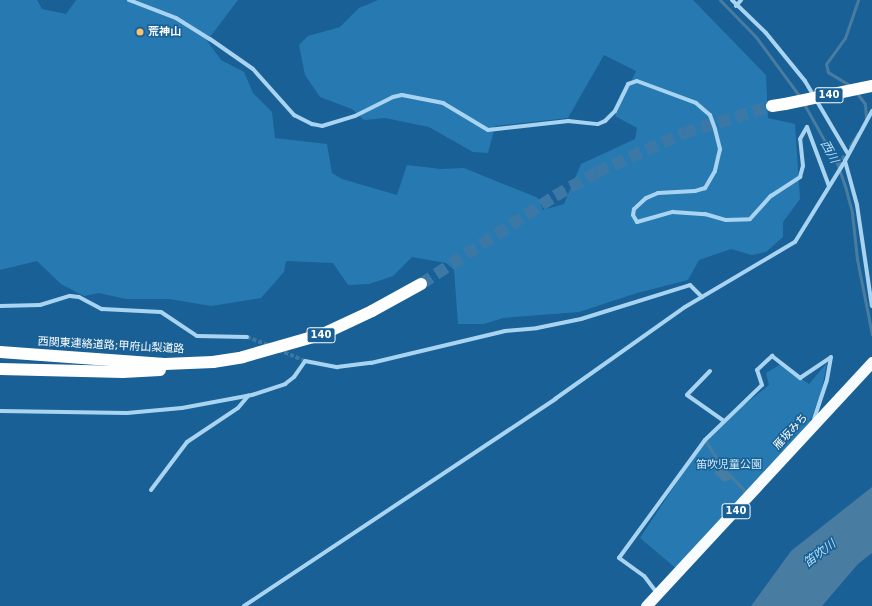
<!DOCTYPE html>
<meta charset="utf-8">
<style>
body{margin:0}
#map{position:relative;width:872px;height:606px;overflow:hidden;background:#186095;font-family:"DejaVu Sans","Noto Sans JP",sans-serif}
div>[style]{position:absolute}
[style*='--x']{left:calc(var(--x)*1px);top:calc(var(--y)*1px);width:calc(var(--w)*1px);rotate:calc(var(--a)*1deg)}
.green>*{inset:0;background:#277ab1}
.water>*{inset:0;background:#497ca1}
.stream>*{height:3px;margin:-1.5px;padding:0 1.5px;transform-origin:1.5px;border-radius:1.5px;background:#497ca1}
.minor-tunnel>*{height:4px;margin-top:-2px;transform-origin:0;background:repeating-linear-gradient(90deg,#3b78a5 0 4px,transparent 0 6px)}
.motorway-tunnel>*{height:12px;margin-top:-6px;transform-origin:0;background:repeating-linear-gradient(90deg,#3b78a5 0 12px,transparent 0 18px)}
.minor>*{height:4px;margin:-2px;padding:0 2px;transform-origin:2px;border-radius:2px;background:#a9d4f1}
.trunk>*{height:11px;margin:-5.5px;padding:0 5.5px;transform-origin:5.5px;border-radius:5.5px;background:#f9fcff}
.motorway>*{height:12px;margin:-6px;padding:0 6px;transform-origin:6px;border-radius:6px;background:#fff}
.motorway-bridge>*{height:12px;margin:-6px;padding:0 6px;transform-origin:6px;border-radius:6px;background:#fff}
.dots>*{width:11px;height:11px;translate:-50% -50%;box-sizing:border-box;border:2px solid #186095;border-radius:50%}
span{translate:-50% -50%;white-space:nowrap;text-align:center;line-height:1.15;-webkit-text-stroke:3px #186095;paint-order:stroke}
.shield-label span{padding:1px 3px;background:#186095;border:1px solid;border-radius:3px;-webkit-text-stroke-width:0}
.shield-label{font-size:10px;color:#fff;font-weight:700}
.poi-label{font-size:11px;color:#fff;font-weight:700}
.left{translate:0 -50%;text-align:left}
.street-label{font-size:11px;color:#fff}
.park-label{font-size:11px;color:#d0eafc}
.water-label{font-size:12px;color:#b5ddf7;font-style:italic}
</style>
<div id="map">
<div class="green">
<div style="clip-path:polygon(0 0,37px 0,42px 9px,66px 14px,76px 0,238px 0,207px 41px,221px 60px,244px 72px,253px 93px,272px 112px,275px 138px,327px 144px,332px 173px,342px 179px,397px 195px,407px 165px,441px 169px,464px 168px,538px 198px,543px 210px,564px 204px,581px 164px,635px 139px,637px 128px,615px 116px,636px 71px,604px 55px,568px 118px,495px 126px,488px 153px,473px 152px,429px 127px,385px 118px,364px 120px,352px 109px,320px 97px,305px 75px,299px 45px,308px 36px,340px 27px,359px 8px,378px 0,693px 0,766px 75px,768px 118px,795px 124px,800px 199px,783px 222px,783px 237px,766px 252px,752px 255px,731px 249px,699px 260px,688px 280px,637px 293px,579px 312px,503px 318px,484px 324px,458px 324px,454px 270px,446px 263px,412px 257px,393px 276px,369px 284px,348px 285px,333px 263px,286px 261px,284px 272px,261px 298px,224px 304px,211px 306px,169px 299px,126px 299px,99px 293px,84px 296px,61px 284px,37px 261px,0 270px)"></div>
<div style="clip-path:polygon(827px 363px,821px 393px,810px 421px,813px 423px,678px 570px,640px 538px,705px 440px,724px 421px,769px 385px,766px 373px,781px 364px,809px 384px)"></div>
</div>
<div class="water">
<div style="clip-path:polygon(721px 466px,733px 478px,724px 482px,714px 473px)"></div>
<div style="clip-path:polygon(872px 487px,872px 553px,858px 564px,822px 606px,751px 606px,791px 551px)"></div>
</div>
<div class="stream">
<div style="--x:720;--y:0;--w:52;--a:45.8"></div>
<div style="--x:756;--y:37;--w:74;--a:53.7"></div>
<div style="--x:851;--y:86;--w:27;--a:-149"></div>
<div style="--x:828;--y:72;--w:8;--a:-104"></div>
<div style="--x:826;--y:64;--w:32;--a:-54"></div>
<div style="--x:845;--y:38;--w:40;--a:-71.1"></div>
<div style="--x:856;--y:92;--w:15;--a:53"></div>
<div style="--x:865;--y:104;--w:15;--a:86"></div>
<div style="--x:804;--y:104;--w:68;--a:60.8"></div>
<div style="--x:837;--y:163;--w:24;--a:71"></div>
<div style="--x:845;--y:186;--w:28;--a:75"></div>
<div style="--x:852;--y:213;--w:46;--a:83.8"></div>
<div style="--x:857;--y:259;--w:77;--a:78.8"></div>
<div style="--x:850;--y:146;--w:15;--a:-58"></div>
<div style="--x:838;--y:165;--w:10;--a:-61"></div>
<div style="--x:705;--y:440;--w:31;--a:58"></div>
<div style="--x:721;--y:466;--w:35;--a:46"></div>
<div style="--x:745;--y:491;--w:2;--a:117"></div>
</div>
<div class="minor-tunnel">
<div style="--x:247;--y:337;--w:26;--a:21"></div>
<div style="--x:279;--y:350;--w:28;--a:23"></div>
</div>
<div class="motorway-tunnel">
<div style="--x:421;--y:284;--w:160;--a:-33.3"></div>
<div style="--x:555;--y:196;--w:48;--a:-29.7"></div>
<div style="--x:597;--y:172;--w:95;--a:-24.1"></div>
<div style="--x:684;--y:133;--w:92;--a:-17.1"></div>
</div>
<div class="minor">
<div style="--x:129;--y:0;--w:50;--a:21"></div>
<div style="--x:176;--y:18;--w:40;--a:32"></div>
<div style="--x:210;--y:39;--w:52;--a:34.9"></div>
<div style="--x:253;--y:69;--w:62;--a:48.3"></div>
<div style="--x:294;--y:115;--w:20;--a:27"></div>
<div style="--x:312;--y:124;--w:10;--a:11"></div>
<div style="--x:322;--y:126;--w:34;--a:-17"></div>
<div style="--x:355;--y:116;--w:42;--a:-26.6"></div>
<div style="--x:393;--y:97;--w:9;--a:-13"></div>
<div style="--x:402;--y:95;--w:42;--a:11"></div>
<div style="--x:443;--y:103;--w:52;--a:31"></div>
<div style="--x:488;--y:130;--w:81;--a:-6.4"></div>
<div style="--x:568;--y:121;--w:30;--a:6"></div>
<div style="--x:598;--y:124;--w:8;--a:-23"></div>
<div style="--x:605;--y:121;--w:14;--a:-45"></div>
<div style="--x:615;--y:111;--w:30;--a:-64"></div>
<div style="--x:628;--y:84;--w:9;--a:-18"></div>
<div style="--x:637;--y:81;--w:63;--a:20.4"></div>
<div style="--x:696;--y:103;--w:18;--a:41"></div>
<div style="--x:710;--y:115;--w:15;--a:70"></div>
<div style="--x:715;--y:129;--w:21;--a:76"></div>
<div style="--x:720;--y:149;--w:23;--a:103"></div>
<div style="--x:715;--y:171;--w:20;--a:120"></div>
<div style="--x:705;--y:188;--w:10;--a:163"></div>
<div style="--x:695;--y:191;--w:37;--a:177"></div>
<div style="--x:658;--y:193;--w:13;--a:157"></div>
<div style="--x:646;--y:198;--w:16;--a:137"></div>
<div style="--x:634;--y:209;--w:6;--a:99"></div>
<div style="--x:633;--y:215;--w:8;--a:60"></div>
<div style="--x:637;--y:222;--w:37;--a:-16"></div>
<div style="--x:673;--y:212;--w:32;--a:4"></div>
<div style="--x:705;--y:214;--w:22;--a:16"></div>
<div style="--x:726;--y:220;--w:24;--a:-2"></div>
<div style="--x:750;--y:219;--w:31;--a:-48"></div>
<div style="--x:771;--y:196;--w:35;--a:-33"></div>
<div style="--x:800;--y:177;--w:11;--a:-75"></div>
<div style="--x:803;--y:166;--w:27;--a:-96"></div>
<div style="--x:800;--y:139;--w:14;--a:-60"></div>
<div style="--x:807;--y:127;--w:63;--a:69.6"></div>
<div style="--x:732;--y:0;--w:47;--a:44.1"></div>
<div style="--x:766;--y:33;--w:62;--a:50.9"></div>
<div style="--x:805;--y:81;--w:85;--a:59.5"></div>
<div style="--x:736;--y:6;--w:8;--a:-50"></div>
<div style="--x:845;--y:161;--w:46;--a:74.7"></div>
<div style="--x:857;--y:205;--w:102;--a:81.6"></div>
<div style="--x:0;--y:306;--w:40;--a:-1.4"></div>
<div style="--x:40;--y:305;--w:31;--a:-17"></div>
<div style="--x:70;--y:296;--w:9;--a:6"></div>
<div style="--x:79;--y:297;--w:26;--a:28"></div>
<div style="--x:102;--y:309;--w:59;--a:2.9"></div>
<div style="--x:161;--y:312;--w:43;--a:33.7"></div>
<div style="--x:197;--y:336;--w:50;--a:1.1"></div>
<div style="--x:710;--y:371;--w:33;--a:134"></div>
<div style="--x:687;--y:395;--w:45;--a:35.1"></div>
<div style="--x:0;--y:411;--w:127;--a:0.9"></div>
<div style="--x:127;--y:413;--w:55;--a:-5.2"></div>
<div style="--x:182;--y:408;--w:71;--a:-10.5"></div>
<div style="--x:252;--y:395;--w:35;--a:-18"></div>
<div style="--x:285;--y:384;--w:11;--a:-38"></div>
<div style="--x:294;--y:377;--w:19;--a:-55"></div>
<div style="--x:305;--y:361;--w:33;--a:11"></div>
<div style="--x:337;--y:367;--w:34;--a:-7"></div>
<div style="--x:371;--y:363;--w:138;--a:-13.4"></div>
<div style="--x:505;--y:331;--w:32;--a:-5"></div>
<div style="--x:537;--y:328;--w:45;--a:-11.6"></div>
<div style="--x:581;--y:319;--w:114;--a:-17.3"></div>
<div style="--x:690;--y:285;--w:17;--a:45"></div>
<div style="--x:151;--y:490;--w:60;--a:-53.1"></div>
<div style="--x:187;--y:442;--w:61;--a:-33.7"></div>
<div style="--x:238;--y:408;--w:16;--a:-50"></div>
<div style="--x:657;--y:593;--w:21;--a:-127"></div>
<div style="--x:644;--y:576;--w:31;--a:-144"></div>
<div style="--x:619;--y:558;--w:146;--a:-53.9"></div>
<div style="--x:705;--y:440;--w:79;--a:-44"></div>
<div style="--x:762;--y:385;--w:16;--a:-108"></div>
<div style="--x:757;--y:370;--w:21;--a:-43"></div>
<div style="--x:772;--y:356;--w:36;--a:38"></div>
<div style="--x:800;--y:378;--w:37;--a:-34"></div>
<div style="--x:831;--y:357;--w:23;--a:100"></div>
<div style="--x:827;--y:380;--w:41;--a:108.4"></div>
<div style="--x:244;--y:606;--w:374;--a:-33.6"></div>
<div style="--x:555;--y:399;--w:159;--a:-35.3"></div>
<div style="--x:685;--y:307;--w:128;--a:-30.6"></div>
<div style="--x:795;--y:242;--w:95;--a:-58.3"></div>
<div style="--x:845;--y:161;--w:57;--a:-61.6"></div>
</div>
<div class="trunk">
<div style="--x:646;--y:606;--w:333;--a:-47.2"></div>
</div>
<div class="motorway">
<div style="--x:772;--y:106;--w:13;--a:-9"></div>
<div style="--x:0;--y:352;--w:165;--a:4.2"></div>
<div style="--x:165;--y:364;--w:48;--a:-2.4"></div>
<div style="--x:213;--y:362;--w:30;--a:-9"></div>
<div style="--x:243;--y:357;--w:83;--a:-16"></div>
<div style="--x:323;--y:334;--w:54;--a:-25.1"></div>
<div style="--x:372;--y:311;--w:56;--a:-28.9"></div>
<div style="--x:0;--y:369;--w:123;--a:1.4"></div>
<div style="--x:123;--y:372;--w:37;--a:-3"></div>
</div>
<div class="motorway-bridge">
<div style="--x:785;--y:104;--w:89;--a:-11.7"></div>
</div>
<div class="dots">
<div style="left:140px;top:32px;background:#ffbe69"></div>
</div>
<div class="shield-label">
<span style="left:829px;top:95px">140</span>
<span style="left:321px;top:335px">140</span>
<span style="left:736px;top:511px">140</span>
</div>
<div class="poi-label">
<span class="left" style="left:148px;top:32px">荒神山</span>
</div>
<div class="street-label">
<span style="left:111px;top:346px;rotate:3deg">西関東連絡道路;甲府山梨道路</span>
<span style="left:791px;top:432px;rotate:-47deg">雁坂みち</span>
</div>
<div class="park-label">
<span style="left:729px;top:465px">笛吹児童公園</span>
</div>
<div class="water-label">
<span style="left:829px;top:152px;rotate:61deg">西川</span>
<span style="left:820px;top:554px;rotate:-37deg">笛吹川</span>
</div>
</div>
